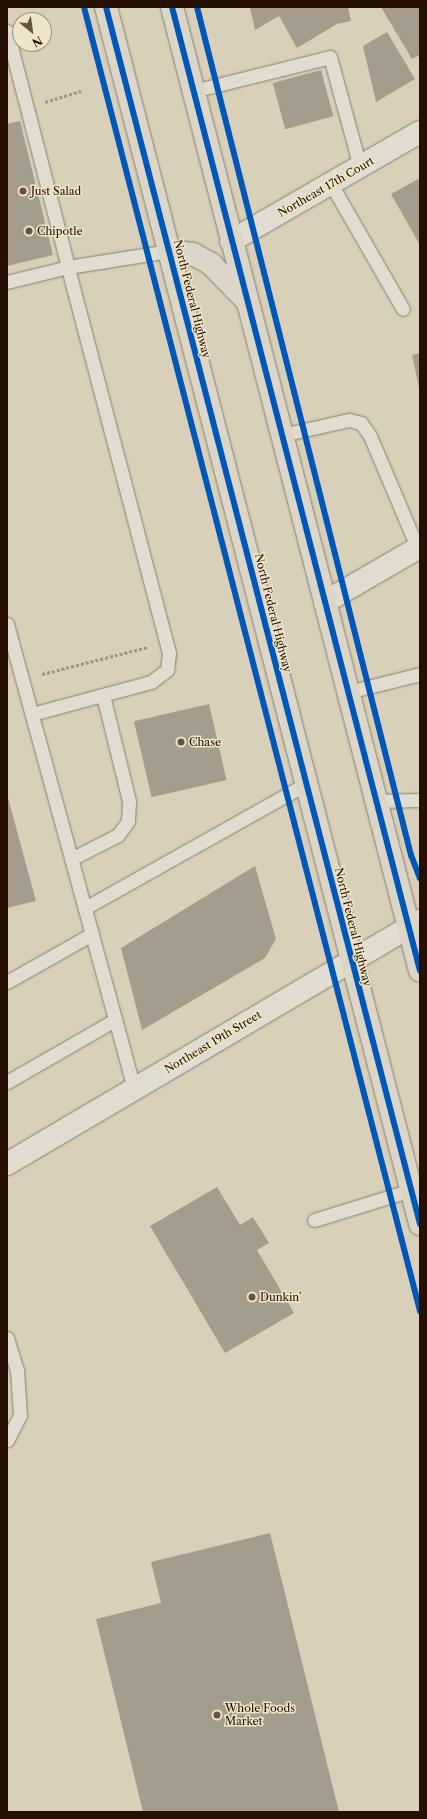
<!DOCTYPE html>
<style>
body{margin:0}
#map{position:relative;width:427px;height:1819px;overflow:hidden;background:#d8d0b8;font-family:"Libre Caslon Text",serif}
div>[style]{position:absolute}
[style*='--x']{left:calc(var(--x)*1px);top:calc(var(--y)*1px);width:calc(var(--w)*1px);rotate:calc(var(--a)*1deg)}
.building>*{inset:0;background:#a49d8d;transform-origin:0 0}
.path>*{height:2.5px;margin-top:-1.25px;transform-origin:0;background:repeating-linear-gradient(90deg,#9c978d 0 3px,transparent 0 5px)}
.roads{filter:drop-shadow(0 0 1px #898172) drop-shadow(0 0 1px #898172)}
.lane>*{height:13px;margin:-6.5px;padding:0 6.5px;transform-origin:6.5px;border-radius:6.5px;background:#e0dcd0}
.street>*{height:22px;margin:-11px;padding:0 11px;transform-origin:11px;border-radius:11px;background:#e0dcd0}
.primary>*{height:22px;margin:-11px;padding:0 11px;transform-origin:11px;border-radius:11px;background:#dbd6c8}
.cycleway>*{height:6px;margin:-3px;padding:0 3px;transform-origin:3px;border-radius:3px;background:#0057b8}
.dots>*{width:11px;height:11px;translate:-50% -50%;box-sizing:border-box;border:2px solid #eee5c8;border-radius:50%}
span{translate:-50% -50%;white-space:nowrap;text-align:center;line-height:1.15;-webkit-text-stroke:3px #eee5c8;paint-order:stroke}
.street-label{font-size:11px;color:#251002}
.poi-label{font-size:11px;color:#251002}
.left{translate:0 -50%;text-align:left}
.frame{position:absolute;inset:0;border:8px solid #251002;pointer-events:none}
.north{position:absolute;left:12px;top:12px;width:40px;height:40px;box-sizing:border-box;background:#eee5c8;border:1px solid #9e9079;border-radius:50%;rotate:151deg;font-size:11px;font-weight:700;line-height:16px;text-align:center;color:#251002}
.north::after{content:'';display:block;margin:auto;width:14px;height:18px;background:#645342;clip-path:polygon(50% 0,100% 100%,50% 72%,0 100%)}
</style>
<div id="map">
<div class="building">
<div style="clip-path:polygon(250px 7px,348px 7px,351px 21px,337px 24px,297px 48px,279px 16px,255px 30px)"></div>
<div style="clip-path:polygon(381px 7px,420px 7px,420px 55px,412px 59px)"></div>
<div style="clip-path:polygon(387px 32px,415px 79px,376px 102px,363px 46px)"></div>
<div style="left:321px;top:70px;width:48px;height:50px;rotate:75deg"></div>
<div style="clip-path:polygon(20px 121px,53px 255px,7px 266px,7px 124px)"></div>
<div style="clip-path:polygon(420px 178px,420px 245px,391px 194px)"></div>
<div style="clip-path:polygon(420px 353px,420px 388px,419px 388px,412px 355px)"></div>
<div style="left:209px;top:704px;width:78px;height:77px;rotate:77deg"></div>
<div style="clip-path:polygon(7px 794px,36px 901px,7px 908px)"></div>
<div style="clip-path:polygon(255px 866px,276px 939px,265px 958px,142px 1030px,121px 948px)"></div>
<div style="clip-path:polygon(217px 1187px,240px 1225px,253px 1217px,269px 1243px,257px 1250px,294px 1313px,225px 1353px,150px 1226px)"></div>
<div style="clip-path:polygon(270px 1533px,339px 1812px,143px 1812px,96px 1619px,161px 1603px,151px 1562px)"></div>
</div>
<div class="path">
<div style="--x:45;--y:102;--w:38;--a:-17"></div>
<div style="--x:42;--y:674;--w:109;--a:-14.3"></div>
</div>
<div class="roads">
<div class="lane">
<div style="--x:7;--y:31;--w:244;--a:75.5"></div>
<div style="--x:68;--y:267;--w:63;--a:166.2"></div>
<div style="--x:193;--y:91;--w:141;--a:-13.9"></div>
<div style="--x:330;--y:57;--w:114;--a:74.7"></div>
<div style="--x:331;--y:184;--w:144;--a:60.1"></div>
<div style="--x:282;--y:435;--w:69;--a:-12.6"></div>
<div style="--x:349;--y:420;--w:12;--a:14"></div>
<div style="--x:361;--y:423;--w:16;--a:55"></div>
<div style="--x:370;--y:436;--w:128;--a:67"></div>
<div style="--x:7;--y:624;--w:482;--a:74.7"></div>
<div style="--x:348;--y:692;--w:74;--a:-14"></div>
<div style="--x:32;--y:714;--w:123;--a:-15.1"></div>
<div style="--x:151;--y:682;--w:20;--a:-37"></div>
<div style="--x:167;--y:670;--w:17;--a:-83"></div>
<div style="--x:169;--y:653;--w:399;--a:-104.7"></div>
<div style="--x:68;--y:267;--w:102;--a:-9"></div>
<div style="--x:376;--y:801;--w:44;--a:-1.3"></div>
<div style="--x:71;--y:859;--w:53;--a:-27.1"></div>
<div style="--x:118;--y:835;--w:17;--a:-54"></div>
<div style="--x:128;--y:821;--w:20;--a:-87"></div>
<div style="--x:129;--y:801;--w:109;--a:-103.8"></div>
<div style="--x:85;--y:908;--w:253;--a:-29.3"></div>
<div style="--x:7;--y:982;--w:98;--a:-29.5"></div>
<div style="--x:7;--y:1082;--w:125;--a:-29.9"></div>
<div style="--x:314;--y:1220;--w:102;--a:-17.2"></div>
<div style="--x:7;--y:1338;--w:34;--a:73"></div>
<div style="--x:17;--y:1370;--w:45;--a:86.2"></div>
<div style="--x:20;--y:1415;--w:28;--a:117"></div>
</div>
<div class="street">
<div style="--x:231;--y:241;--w:218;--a:-30"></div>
<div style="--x:325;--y:602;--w:110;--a:-30.1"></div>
<div style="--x:7;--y:1164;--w:479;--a:-30.5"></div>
</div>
<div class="primary">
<div style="--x:106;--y:7;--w:1257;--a:75.53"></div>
<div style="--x:172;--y:7;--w:995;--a:75.57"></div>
<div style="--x:169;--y:251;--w:24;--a:7"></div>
<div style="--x:193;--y:254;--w:21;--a:29"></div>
<div style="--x:211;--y:264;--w:52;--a:45.8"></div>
</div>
</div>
<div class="cycleway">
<div style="--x:84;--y:7;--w:1347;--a:75.55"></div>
<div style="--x:106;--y:7;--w:1257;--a:75.53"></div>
<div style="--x:172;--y:7;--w:995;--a:75.57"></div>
<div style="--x:197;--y:7;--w:875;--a:75.84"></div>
<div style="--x:411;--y:855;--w:25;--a:69"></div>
</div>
<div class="dots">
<div style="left:23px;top:191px;background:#645342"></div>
<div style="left:29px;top:231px;background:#645342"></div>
<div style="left:181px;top:742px;background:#645342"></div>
<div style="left:252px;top:1297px;background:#645342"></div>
<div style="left:217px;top:1715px;background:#645342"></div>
</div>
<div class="street-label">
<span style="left:326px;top:187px;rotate:-30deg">Northeast 17th Court</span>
<span style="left:192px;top:299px;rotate:76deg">North Federal Highway</span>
<span style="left:273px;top:613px;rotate:76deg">North Federal Highway</span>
<span style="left:353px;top:927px;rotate:76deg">North Federal Highway</span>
<span style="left:213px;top:1042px;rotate:-31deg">Northeast 19th Street</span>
</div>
<div class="poi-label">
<span class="left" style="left:31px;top:191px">Just Salad</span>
<span class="left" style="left:37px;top:231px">Chipotle</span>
<span class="left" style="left:189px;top:742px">Chase</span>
<span class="left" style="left:260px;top:1297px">Dunkin'</span>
<span class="left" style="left:225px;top:1715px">Whole Foods<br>Market</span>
</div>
<div class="frame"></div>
<div class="north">N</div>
</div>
